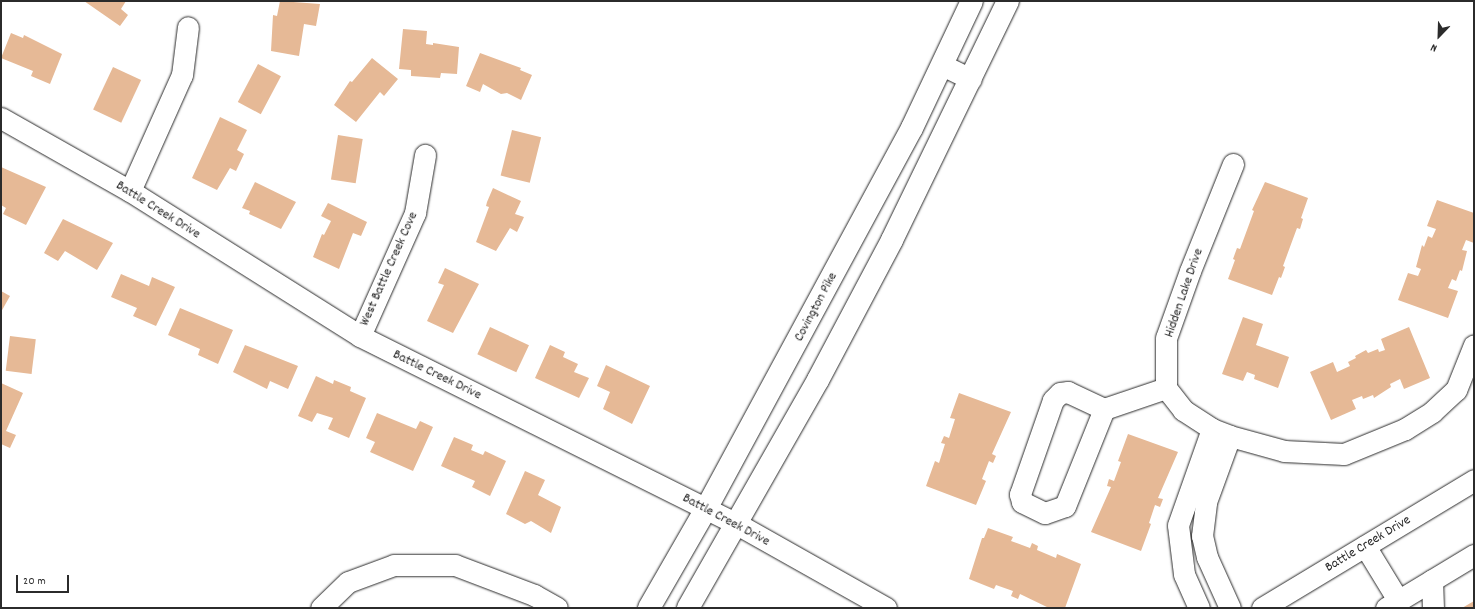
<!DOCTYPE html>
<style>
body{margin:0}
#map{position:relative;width:1475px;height:609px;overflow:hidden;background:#fff;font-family:Dekko,sans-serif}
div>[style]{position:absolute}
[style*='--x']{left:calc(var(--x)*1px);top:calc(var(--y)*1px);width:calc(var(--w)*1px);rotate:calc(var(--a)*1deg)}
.building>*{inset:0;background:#e6b996;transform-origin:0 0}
.roads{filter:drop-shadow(0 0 1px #2b2b2b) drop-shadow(0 0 1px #2b2b2b)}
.minor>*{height:21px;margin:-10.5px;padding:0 10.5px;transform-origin:10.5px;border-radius:10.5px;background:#fff}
.major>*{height:22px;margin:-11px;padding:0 11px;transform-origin:11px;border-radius:11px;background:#fff}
span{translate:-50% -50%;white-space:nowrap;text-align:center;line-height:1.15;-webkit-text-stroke:4px #fff;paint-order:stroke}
.street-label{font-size:14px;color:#2b2b2b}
.frame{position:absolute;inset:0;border:2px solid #2b2b2b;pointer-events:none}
.north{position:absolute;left:1419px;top:16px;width:40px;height:40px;-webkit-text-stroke:3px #fff;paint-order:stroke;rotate:203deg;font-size:11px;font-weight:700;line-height:16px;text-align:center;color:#2b2b2b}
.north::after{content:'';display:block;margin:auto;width:14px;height:18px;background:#2b2b2b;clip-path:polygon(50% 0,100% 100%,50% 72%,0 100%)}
.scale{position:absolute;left:16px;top:575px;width:53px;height:18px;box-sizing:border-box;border:2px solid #2b2b2b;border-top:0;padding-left:5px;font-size:12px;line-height:14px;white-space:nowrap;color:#2b2b2b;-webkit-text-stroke:3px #fff;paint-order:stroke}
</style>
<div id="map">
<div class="building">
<div style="clip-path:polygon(84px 1px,126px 1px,121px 9px,128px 15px,120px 26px)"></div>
<div style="clip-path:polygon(280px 1px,320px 4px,316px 26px,304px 24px,299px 56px,271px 51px,273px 15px,277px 16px)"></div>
<div style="clip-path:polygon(403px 29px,427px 31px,426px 44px,433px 45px,433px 43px,459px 47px,457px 74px,441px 73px,440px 78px,411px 76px,411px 70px,399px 69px)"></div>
<div style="clip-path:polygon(11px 33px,23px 38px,24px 35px,62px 54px,50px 84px,31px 76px,33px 71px,1px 58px)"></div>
<div style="clip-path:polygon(480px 53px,521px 68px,520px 70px,532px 75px,521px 100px,507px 93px,501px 94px,483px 84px,480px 92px,466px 86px)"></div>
<div style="clip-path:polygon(372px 58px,398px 79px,384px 96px,380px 92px,356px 122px,334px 105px,350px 81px,352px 82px)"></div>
<div style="left:258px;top:64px;width:26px;height:43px;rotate:28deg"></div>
<div style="left:113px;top:67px;width:31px;height:47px;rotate:25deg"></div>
<div style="clip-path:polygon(220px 117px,247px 130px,237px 150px,244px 154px,236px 171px,230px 168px,217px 190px,192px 178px)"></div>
<div style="left:512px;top:130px;width:30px;height:47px;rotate:14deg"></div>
<div style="left:338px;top:135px;width:25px;height:45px;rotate:9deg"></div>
<div style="clip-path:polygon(1px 167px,46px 187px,26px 225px,3px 214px,6px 208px,1px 205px)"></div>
<div style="clip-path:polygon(255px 182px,296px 202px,281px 229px,249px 214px,250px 211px,242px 208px)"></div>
<div style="clip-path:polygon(1265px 182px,1308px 198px,1301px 218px,1303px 219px,1300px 229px,1297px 228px,1283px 266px,1285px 267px,1281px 278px,1279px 277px,1272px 295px,1228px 279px,1235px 260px,1233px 259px,1237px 248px,1240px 249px,1254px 211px,1252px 210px)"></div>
<div style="clip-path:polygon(493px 188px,521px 201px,515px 214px,524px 217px,517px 232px,510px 228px,496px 251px,476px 242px,489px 207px,486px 206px,487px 202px)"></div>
<div style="clip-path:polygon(1437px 200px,1474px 213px,1474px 243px,1466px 240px,1462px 250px,1467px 251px,1462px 271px,1460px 270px,1456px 281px,1452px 279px,1448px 288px,1458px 291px,1448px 318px,1398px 300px,1408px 273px,1418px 276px,1421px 269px,1416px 267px,1422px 245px,1424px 247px,1428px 236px,1432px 238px,1436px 229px,1427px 226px)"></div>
<div style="clip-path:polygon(328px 203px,367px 222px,361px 236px,353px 233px,339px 269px,313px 257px,322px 234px,324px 235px,331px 221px,321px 216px)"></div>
<div style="clip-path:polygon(63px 219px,113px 243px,97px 270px,65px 251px,58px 261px,44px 253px)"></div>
<div style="clip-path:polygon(445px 268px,479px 284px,453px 333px,427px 321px,444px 285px,438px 283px)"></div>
<div style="clip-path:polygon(121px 274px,149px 286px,152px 277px,175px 287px,156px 326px,133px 316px,137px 308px,111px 297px)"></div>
<div style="clip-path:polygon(1px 291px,10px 296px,1px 312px)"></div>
<div style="clip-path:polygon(180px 308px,233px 330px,218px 364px,198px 355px,200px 349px,168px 335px)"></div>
<div style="clip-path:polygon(1243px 317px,1263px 324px,1256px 345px,1289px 357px,1278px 388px,1254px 379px,1255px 375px,1247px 372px,1243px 381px,1222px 374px)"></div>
<div style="left:490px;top:327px;width:43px;height:30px;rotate:25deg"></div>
<div style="clip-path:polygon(1409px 327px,1430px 378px,1404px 389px,1400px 379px,1390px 384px,1391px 387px,1374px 398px,1373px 395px,1363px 399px,1362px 396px,1352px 400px,1356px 409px,1331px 420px,1310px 372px,1333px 362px,1337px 372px,1350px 366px,1348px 362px,1356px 358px,1355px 356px,1366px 350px,1368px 353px,1378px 349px,1379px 352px,1385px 350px,1381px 339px)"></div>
<div style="left:10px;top:336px;width:26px;height:35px;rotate:7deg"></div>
<div style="clip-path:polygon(245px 345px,298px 366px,288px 389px,270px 381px,267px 389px,233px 372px)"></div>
<div style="clip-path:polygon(550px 345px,565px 352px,563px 357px,578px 364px,574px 372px,589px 378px,579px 398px,535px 378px)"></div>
<div style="clip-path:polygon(606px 365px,650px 386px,632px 424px,603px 409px,610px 392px,597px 386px)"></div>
<div style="clip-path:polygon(316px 376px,333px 384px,334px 380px,351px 387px,350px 391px,366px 398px,349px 438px,328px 429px,333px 418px,317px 413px,312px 422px,298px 416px)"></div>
<div style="clip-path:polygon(1px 383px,23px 393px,6px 431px,16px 435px,10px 448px,1px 444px)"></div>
<div style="clip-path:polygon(959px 393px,1011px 412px,992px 454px,996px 456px,993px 463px,989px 461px,982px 479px,986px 481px,976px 505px,926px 486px,935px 461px,939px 463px,945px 444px,941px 443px,944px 436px,949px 438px,955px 419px,950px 418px)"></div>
<div style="clip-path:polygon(377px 413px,416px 429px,420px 421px,433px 427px,413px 471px,370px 452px,375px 442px,366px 438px)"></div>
<div style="clip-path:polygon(1128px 434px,1178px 452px,1158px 498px,1163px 499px,1160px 507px,1155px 505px,1149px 523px,1151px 524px,1141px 551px,1091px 532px,1111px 487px,1107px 486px,1109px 479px,1114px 481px,1121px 462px,1118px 461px)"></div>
<div style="clip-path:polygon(454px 437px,473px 445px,471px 450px,483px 455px,485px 451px,506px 461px,490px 496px,472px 487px,475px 481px,441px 466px)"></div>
<div style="clip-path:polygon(525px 471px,545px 480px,538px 495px,561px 507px,551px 533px,531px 521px,525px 524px,506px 514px)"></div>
<div style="clip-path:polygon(988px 528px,1013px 537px,1011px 541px,1030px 548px,1032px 543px,1038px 546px,1037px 550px,1056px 558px,1057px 554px,1081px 564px,1065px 608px,1049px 608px,1020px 594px,1018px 599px,1011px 596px,1013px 591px,996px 585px,994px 589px,969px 579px,982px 538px,984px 538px)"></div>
<div style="clip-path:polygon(1474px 601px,1474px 608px,1462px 608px)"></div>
</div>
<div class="roads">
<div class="minor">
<div style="--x:942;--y:65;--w:32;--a:26"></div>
<div style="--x:1;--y:118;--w:148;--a:29.5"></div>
<div style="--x:130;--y:191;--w:272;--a:32.2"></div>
<div style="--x:360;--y:336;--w:421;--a:26.5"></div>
<div style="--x:737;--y:524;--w:171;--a:29.4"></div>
<div style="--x:1233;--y:164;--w:115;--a:111.9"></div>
<div style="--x:1190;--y:271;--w:71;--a:109.7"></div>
<div style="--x:1166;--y:338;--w:50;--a:90"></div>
<div style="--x:1166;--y:388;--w:28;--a:52"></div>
<div style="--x:1183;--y:410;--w:35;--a:33"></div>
<div style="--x:1212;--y:429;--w:19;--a:21"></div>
<div style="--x:1230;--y:436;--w:56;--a:15.5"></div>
<div style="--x:1284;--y:451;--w:60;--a:2.9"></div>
<div style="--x:1344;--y:454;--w:66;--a:-22.3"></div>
<div style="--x:1405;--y:429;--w:32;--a:-32"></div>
<div style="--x:1432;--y:412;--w:33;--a:-43"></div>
<div style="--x:1456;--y:390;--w:48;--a:-68.2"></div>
<div style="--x:130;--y:191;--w:127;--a:-65.9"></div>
<div style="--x:182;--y:75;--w:48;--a:-82.9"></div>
<div style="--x:360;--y:336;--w:135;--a:-65.9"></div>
<div style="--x:415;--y:213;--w:59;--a:-80.2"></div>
<div style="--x:1104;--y:409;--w:40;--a:-155"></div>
<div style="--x:1068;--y:392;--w:8;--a:173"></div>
<div style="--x:1060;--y:393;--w:10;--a:135"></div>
<div style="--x:1053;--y:400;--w:100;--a:109.3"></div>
<div style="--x:1020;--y:494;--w:8;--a:76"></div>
<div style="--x:1022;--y:502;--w:25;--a:26"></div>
<div style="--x:1045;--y:513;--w:21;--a:-19"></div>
<div style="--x:1065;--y:506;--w:105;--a:-68.1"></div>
<div style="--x:1104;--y:409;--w:65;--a:-18.7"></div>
<div style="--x:1365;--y:546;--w:63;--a:58.6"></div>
<div style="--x:1432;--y:580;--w:28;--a:88"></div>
<div style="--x:321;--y:608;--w:37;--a:-44"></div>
<div style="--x:348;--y:582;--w:49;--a:-20.3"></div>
<div style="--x:394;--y:565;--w:61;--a:0"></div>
<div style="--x:455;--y:565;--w:85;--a:20.8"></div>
<div style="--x:534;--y:595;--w:26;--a:29"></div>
<div style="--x:1199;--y:608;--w:37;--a:-114"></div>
<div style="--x:1184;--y:574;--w:49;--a:-97"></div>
<div style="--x:1178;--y:525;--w:102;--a:-70.5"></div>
<div style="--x:1230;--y:608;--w:56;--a:-114.3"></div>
<div style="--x:1207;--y:557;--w:22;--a:-103"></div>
<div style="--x:1202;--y:536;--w:34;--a:-83"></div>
<div style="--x:1206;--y:502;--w:70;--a:-70"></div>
<div style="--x:1262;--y:608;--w:248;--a:-31.1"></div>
<div style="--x:1386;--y:608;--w:103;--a:-31.1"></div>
</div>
<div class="major">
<div style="--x:649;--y:608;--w:114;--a:-60.1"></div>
<div style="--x:706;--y:509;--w:433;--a:-61.6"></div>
<div style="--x:912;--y:128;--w:140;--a:-64.7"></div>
<div style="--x:688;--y:608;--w:262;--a:-60.3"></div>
<div style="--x:818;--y:380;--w:158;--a:-62.1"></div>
<div style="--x:892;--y:240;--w:266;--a:-64.1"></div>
</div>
</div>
<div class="street-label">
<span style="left:158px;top:210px;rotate:32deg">Battle Creek Drive</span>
<span style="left:389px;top:269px;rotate:-66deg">West Battle Creek Cove</span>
<span style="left:1184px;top:293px;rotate:-71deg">Hidden Lake Drive</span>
<span style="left:816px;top:307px;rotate:-62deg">Covington Pike</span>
<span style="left:437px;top:375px;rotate:26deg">Battle Creek Drive</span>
<span style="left:726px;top:520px;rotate:28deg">Battle Creek Drive</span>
<span style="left:1368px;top:544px;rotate:-31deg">Battle Creek Drive</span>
</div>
<div class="frame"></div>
<div class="north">N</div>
<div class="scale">20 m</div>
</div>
